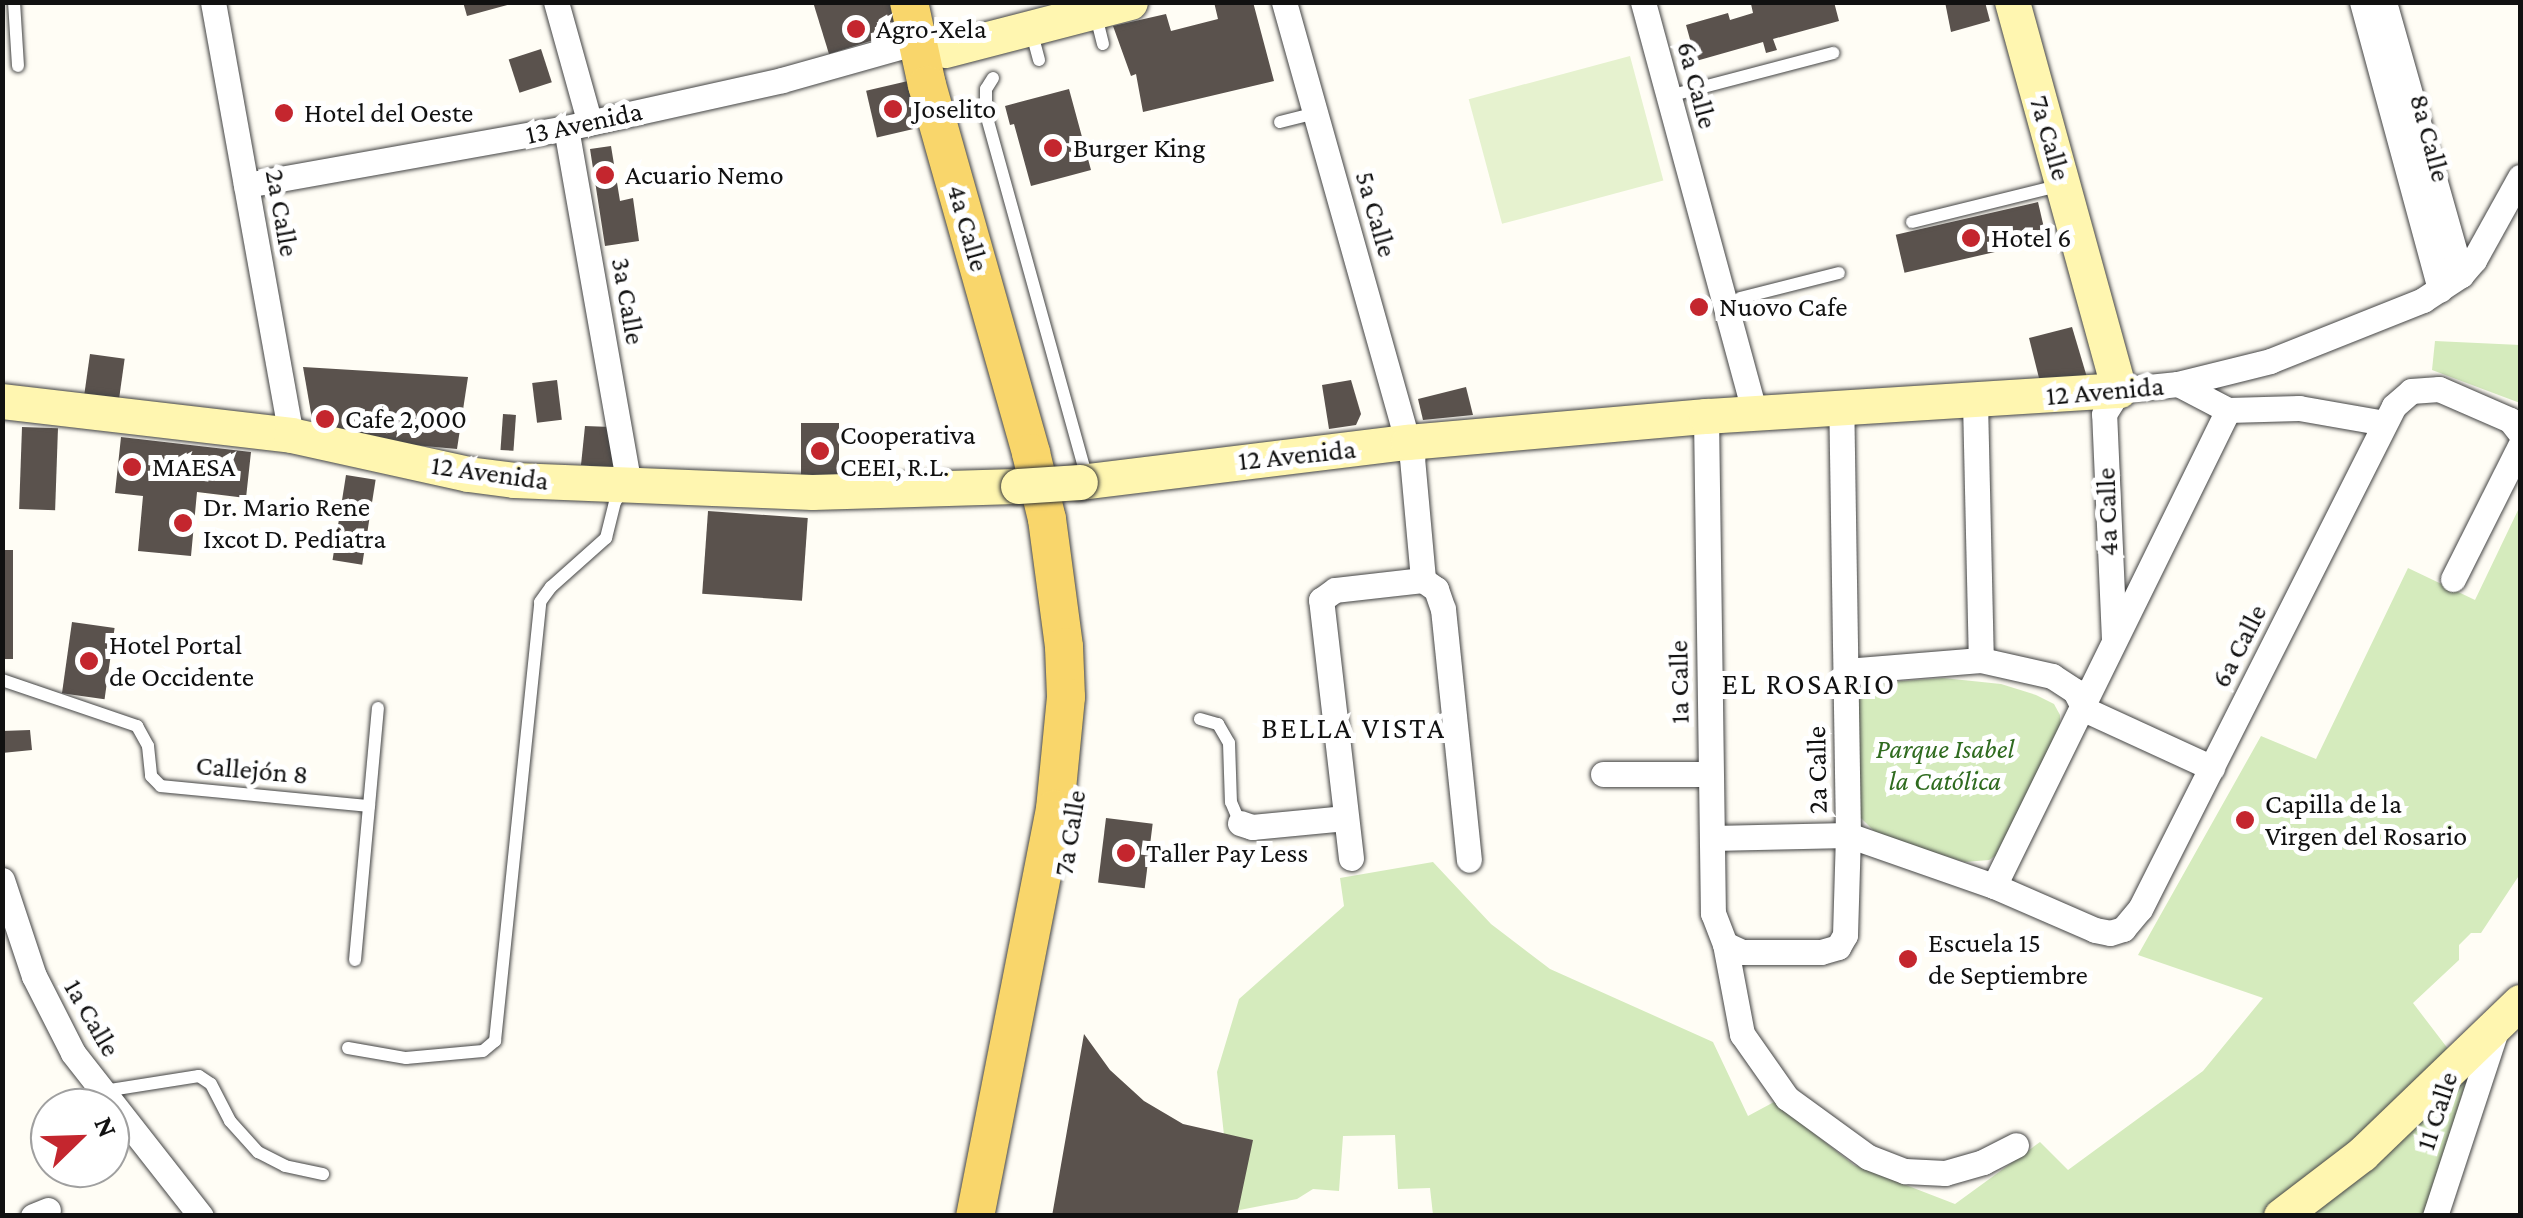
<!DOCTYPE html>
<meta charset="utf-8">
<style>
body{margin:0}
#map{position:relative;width:2523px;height:1218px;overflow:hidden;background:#fffdf5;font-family:"Crimson Pro",serif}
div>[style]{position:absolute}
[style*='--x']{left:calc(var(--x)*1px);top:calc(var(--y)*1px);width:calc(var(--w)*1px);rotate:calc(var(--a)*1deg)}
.green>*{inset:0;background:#d5ebbd}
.pitch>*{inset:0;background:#e6f2cf;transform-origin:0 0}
.building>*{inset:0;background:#5a524d;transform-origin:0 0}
.roads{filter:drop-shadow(0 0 2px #444) drop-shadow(0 0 2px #444)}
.lane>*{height:12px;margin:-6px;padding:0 6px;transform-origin:6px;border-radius:6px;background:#fff}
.street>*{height:25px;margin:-12.5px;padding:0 12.5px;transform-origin:12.5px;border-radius:12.5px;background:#fff}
.secondary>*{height:35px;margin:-17.5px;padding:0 17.5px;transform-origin:17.5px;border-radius:17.5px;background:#fff6b0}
.primary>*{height:38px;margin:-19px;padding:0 19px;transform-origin:19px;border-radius:19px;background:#f9d66b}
.bridges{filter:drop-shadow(0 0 2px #333) drop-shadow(0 0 2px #333)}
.secondary-bridge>*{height:35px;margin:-17.5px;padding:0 17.5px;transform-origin:17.5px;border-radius:17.5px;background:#fff6b0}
.dots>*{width:28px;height:28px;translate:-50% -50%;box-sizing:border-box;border:5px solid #fff;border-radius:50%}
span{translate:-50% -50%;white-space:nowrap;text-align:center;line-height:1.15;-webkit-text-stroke:10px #fff;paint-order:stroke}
.poi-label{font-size:28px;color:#111}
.left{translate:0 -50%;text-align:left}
.street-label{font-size:28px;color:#111}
.park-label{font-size:28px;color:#2f6b1f;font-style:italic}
.neighbourhood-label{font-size:30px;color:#111;letter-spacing:2.5px}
.frame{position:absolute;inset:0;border:5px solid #111;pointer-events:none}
.north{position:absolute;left:30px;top:1088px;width:100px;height:100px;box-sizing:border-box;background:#fff;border:2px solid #a0a0a0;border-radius:50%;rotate:67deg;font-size:28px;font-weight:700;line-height:40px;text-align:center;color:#111}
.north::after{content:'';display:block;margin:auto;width:35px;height:45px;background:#c4262e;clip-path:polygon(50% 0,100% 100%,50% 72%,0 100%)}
</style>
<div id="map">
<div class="green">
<div style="clip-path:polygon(2435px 341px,2520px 345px,2520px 403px,2432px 370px)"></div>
<div style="clip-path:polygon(2520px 506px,2520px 874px,2481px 933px,2471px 933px,2459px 945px,2459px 960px,2413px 1003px,2468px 1075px,2425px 1215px,1433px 1215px,1430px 1188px,1398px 1189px,1395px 1135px,1343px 1136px,1339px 1191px,1313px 1189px,1297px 1199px,1224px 1213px,1228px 1171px,1217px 1072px,1239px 999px,1344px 906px,1340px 878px,1433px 862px,1491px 924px,1550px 969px,1713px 1042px,1748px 1116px,1774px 1102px,1854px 1165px,1955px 1204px,2040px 1142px,2068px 1170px,2203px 1071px,2263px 998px,2138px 955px,2261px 736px,2316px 759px,2408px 568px,2475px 600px)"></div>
<div style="clip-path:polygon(1943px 678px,2001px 684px,2036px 695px,2054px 704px,2060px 715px,2060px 727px,2001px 852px,1989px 860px,1965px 862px,1879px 836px,1857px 814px,1857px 702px,1876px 683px)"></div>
</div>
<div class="pitch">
<div style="left:1630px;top:56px;width:129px;height:167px;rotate:75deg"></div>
</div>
<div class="building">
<div style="clip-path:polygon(463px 2px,511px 2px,511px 4px,467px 16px)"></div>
<div style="clip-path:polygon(813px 2px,892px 2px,898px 21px,883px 37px,829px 54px)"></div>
<div style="clip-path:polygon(1214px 2px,1253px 2px,1274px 81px,1143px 112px,1136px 74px,1131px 76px,1113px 26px,1166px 14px,1171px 31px,1218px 19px)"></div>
<div style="clip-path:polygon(1757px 2px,1834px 2px,1839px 21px,1773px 39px,1777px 50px,1766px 53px,1763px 42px,1696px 61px,1686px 25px,1728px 13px,1730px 20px,1753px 13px,1751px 4px)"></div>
<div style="clip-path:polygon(1945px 2px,1985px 2px,1990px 21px,1951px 32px)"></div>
<div style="left:541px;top:49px;width:35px;height:34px;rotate:72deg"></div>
<div style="left:908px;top:81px;width:48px;height:43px;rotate:77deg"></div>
<div style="clip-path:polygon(1069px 89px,1091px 170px,1031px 186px,1014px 124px,1010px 125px,1005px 106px)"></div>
<div style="clip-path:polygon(611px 146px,620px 201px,633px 198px,639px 241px,605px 246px,590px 149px)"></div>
<div style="left:2038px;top:202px;width:39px;height:146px;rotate:77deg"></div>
<div style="clip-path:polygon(2072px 327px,2089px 384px,2042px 390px,2029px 338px)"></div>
<div style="left:90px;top:354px;width:35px;height:44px;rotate:8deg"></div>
<div style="clip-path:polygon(303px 367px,468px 377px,457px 449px,315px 436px)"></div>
<div style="left:557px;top:380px;width:40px;height:25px;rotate:83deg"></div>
<div style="clip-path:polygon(1351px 380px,1361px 414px,1356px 425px,1329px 429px,1322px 385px)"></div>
<div style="clip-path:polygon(1466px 387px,1473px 415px,1423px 420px,1418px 399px)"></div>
<div style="left:503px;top:414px;width:13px;height:36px;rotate:4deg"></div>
<div style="left:801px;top:423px;width:38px;height:56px"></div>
<div style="clip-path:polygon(585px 426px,611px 427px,613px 468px,581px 465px)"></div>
<div style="left:22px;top:427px;width:36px;height:82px;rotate:2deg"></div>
<div style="clip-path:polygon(121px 437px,251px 452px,246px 498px,197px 492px,191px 556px,138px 551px,143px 496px,115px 493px)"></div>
<div style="left:346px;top:475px;width:30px;height:86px;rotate:9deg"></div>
<div style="left:708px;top:511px;width:100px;height:83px;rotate:4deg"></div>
<div style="left:2px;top:550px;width:11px;height:109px"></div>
<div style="left:72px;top:622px;width:43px;height:72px;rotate:8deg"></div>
<div style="clip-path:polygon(30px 730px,32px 750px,2px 753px,2px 731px)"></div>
<div style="left:1106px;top:818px;width:47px;height:65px;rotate:7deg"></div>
<div style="clip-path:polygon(1084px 1034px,1110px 1070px,1144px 1101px,1183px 1124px,1253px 1140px,1237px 1216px,1052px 1216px)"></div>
</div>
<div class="roads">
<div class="lane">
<div style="--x:14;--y:2;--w:64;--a:86.4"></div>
<div style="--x:1095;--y:12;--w:33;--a:76"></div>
<div style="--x:1031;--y:30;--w:31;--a:75"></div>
<div style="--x:993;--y:78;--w:13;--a:122"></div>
<div style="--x:986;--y:89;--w:25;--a:90"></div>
<div style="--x:986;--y:114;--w:379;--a:74.5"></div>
<div style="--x:1669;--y:96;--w:170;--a:-14.7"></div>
<div style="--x:1280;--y:122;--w:37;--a:-14"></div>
<div style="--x:1912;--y:222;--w:154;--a:-13.9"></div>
<div style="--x:1740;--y:298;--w:102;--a:-14.2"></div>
<div style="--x:2;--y:680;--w:143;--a:18.8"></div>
<div style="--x:137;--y:726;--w:23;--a:61"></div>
<div style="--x:148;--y:746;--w:30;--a:84"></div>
<div style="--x:151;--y:776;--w:14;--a:45"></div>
<div style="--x:161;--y:786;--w:209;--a:5.5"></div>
<div style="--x:1200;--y:719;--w:19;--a:16"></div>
<div style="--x:1218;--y:724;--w:22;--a:60"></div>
<div style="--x:1229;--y:743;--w:59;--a:88.1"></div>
<div style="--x:1231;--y:802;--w:23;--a:67"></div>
<div style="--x:355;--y:960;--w:253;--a:-84.8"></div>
<div style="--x:348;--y:1048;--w:59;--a:9.8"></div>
<div style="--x:406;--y:1058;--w:77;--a:-5.2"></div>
<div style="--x:483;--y:1051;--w:16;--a:-40"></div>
<div style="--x:495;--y:1041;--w:441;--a:-84.1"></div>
<div style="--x:540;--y:602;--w:19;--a:-54"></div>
<div style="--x:551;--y:587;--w:74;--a:-41.7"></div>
<div style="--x:606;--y:538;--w:37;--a:-76"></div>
<div style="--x:615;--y:502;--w:14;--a:-56"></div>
<div style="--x:104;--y:1091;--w:96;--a:-9"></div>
<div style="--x:199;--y:1076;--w:14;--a:34"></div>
<div style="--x:211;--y:1084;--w:42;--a:62.8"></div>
<div style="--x:230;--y:1121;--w:42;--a:47.9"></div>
<div style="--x:258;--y:1152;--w:30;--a:27"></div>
<div style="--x:285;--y:1166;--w:39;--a:12"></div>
</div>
<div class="street">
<div style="--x:213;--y:2;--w:440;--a:79.8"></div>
<div style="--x:556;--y:2;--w:123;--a:74.4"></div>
<div style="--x:1284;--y:2;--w:474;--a:74.3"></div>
<div style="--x:1412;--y:458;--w:122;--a:84.8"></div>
<div style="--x:1423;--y:580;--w:16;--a:35"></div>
<div style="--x:1436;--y:589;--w:21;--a:71"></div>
<div style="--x:1443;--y:609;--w:252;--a:84.1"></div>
<div style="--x:1643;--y:2;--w:427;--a:74.8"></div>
<div style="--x:2362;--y:2;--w:298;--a:74.8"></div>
<div style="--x:2384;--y:2;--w:284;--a:74.2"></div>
<div style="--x:566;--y:128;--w:364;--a:80"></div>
<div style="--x:246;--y:185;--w:325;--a:-10.1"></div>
<div style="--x:566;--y:128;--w:221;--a:-12.5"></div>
<div style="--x:782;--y:80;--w:140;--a:-15.7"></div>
<div style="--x:2178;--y:384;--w:56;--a:27.5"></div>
<div style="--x:2228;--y:410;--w:71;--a:-1.6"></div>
<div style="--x:2299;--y:408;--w:87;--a:9.9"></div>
<div style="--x:1975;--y:401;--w:259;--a:88.7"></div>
<div style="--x:1706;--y:416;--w:497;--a:89.2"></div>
<div style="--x:1713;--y:913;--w:33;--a:69"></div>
<div style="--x:1725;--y:944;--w:92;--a:79.3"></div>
<div style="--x:1742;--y:1034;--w:78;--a:54.9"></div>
<div style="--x:1787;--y:1098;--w:100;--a:36.1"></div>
<div style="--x:1868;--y:1157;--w:40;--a:21"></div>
<div style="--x:1905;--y:1171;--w:40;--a:2.9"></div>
<div style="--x:1945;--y:1173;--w:40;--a:-16"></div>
<div style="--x:1983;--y:1162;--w:37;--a:-27"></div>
<div style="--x:2453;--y:579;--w:149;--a:-63.3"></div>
<div style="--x:2114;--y:640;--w:226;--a:-92.5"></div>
<div style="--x:2104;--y:414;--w:28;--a:-58"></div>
<div style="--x:2119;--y:390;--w:59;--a:-5.8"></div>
<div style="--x:2178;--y:384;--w:95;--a:-14"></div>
<div style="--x:2270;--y:361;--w:165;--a:-21.7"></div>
<div style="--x:2423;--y:300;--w:45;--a:-33.3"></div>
<div style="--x:2461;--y:275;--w:20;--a:-49"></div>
<div style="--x:2474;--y:260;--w:95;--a:-61"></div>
<div style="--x:1846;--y:671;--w:135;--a:-4.7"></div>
<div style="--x:1981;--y:660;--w:73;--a:12.7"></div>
<div style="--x:2052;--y:676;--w:27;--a:33"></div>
<div style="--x:2075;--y:691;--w:20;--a:63"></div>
<div style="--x:2084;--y:709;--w:141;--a:24.7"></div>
<div style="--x:1603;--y:774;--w:107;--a:0"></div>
<div style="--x:1240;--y:823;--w:13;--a:18"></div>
<div style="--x:1252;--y:827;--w:94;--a:-5.5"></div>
<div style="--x:1712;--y:838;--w:136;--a:-1.3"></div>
<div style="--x:1848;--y:835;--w:155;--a:19.3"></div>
<div style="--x:1994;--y:886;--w:110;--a:23.5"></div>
<div style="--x:2095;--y:930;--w:15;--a:11"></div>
<div style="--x:2110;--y:933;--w:14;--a:-17"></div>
<div style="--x:2123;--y:929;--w:26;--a:-50"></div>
<div style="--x:2140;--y:909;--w:563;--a:-63.21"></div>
<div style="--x:2394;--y:406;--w:23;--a:-41"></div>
<div style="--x:2411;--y:391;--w:28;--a:-4"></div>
<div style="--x:2439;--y:389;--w:77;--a:23.6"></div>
<div style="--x:2510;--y:420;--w:16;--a:52"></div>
<div style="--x:1351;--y:858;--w:260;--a:-96.6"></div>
<div style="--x:1321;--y:600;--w:17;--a:-36"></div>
<div style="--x:1335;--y:590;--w:89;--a:-6.5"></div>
<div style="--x:2;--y:880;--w:101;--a:71.6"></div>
<div style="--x:34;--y:976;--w:86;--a:63.1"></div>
<div style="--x:73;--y:1053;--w:207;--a:51.9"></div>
<div style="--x:1994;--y:886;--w:530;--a:-63.82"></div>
<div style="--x:1725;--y:944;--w:19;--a:25"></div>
<div style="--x:1742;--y:952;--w:79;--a:0"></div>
<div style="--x:1821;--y:952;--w:18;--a:-16"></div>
<div style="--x:1838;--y:947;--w:14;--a:-60"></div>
<div style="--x:1845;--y:935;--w:100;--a:-88.3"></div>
<div style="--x:1848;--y:835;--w:425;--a:-90.9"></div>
<div style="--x:33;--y:1216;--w:16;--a:-22"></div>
<div style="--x:2435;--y:1216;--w:196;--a:-71.8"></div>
</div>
<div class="secondary">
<div style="--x:945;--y:50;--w:191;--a:-14.5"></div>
<div style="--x:2;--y:401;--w:291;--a:6.7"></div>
<div style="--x:291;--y:435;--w:181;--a:12.4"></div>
<div style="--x:468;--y:474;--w:46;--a:7.4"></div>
<div style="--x:514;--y:480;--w:298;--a:2.3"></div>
<div style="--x:812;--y:492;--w:206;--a:-1.7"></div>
<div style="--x:1080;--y:482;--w:330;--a:-7"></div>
<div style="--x:1408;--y:442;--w:299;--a:-5"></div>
<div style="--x:1706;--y:416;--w:414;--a:-3.6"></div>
<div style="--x:2119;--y:390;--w:402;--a:-105.4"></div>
<div style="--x:2281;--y:1216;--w:102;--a:-37.4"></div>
<div style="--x:2362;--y:1154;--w:219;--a:-43.9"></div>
</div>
<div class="primary">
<div style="--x:909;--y:2;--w:85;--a:77.8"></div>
<div style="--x:927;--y:85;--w:382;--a:74.2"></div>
<div style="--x:1031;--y:453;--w:68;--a:76.4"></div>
<div style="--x:1047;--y:519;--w:129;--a:82.4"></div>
<div style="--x:1064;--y:647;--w:50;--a:87.7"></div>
<div style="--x:1066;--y:697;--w:113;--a:95.6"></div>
<div style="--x:1055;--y:809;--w:415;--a:101.1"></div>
</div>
</div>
<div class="bridges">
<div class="secondary-bridge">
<div style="--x:1018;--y:486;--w:62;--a:-3.7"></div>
</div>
</div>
<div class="dots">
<div style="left:856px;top:29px;background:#c4262e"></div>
<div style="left:893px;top:109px;background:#c4262e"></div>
<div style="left:284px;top:113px;background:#c4262e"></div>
<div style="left:1053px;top:148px;background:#c4262e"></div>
<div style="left:605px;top:175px;background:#c4262e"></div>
<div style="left:1971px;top:238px;background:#c4262e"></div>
<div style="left:1699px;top:307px;background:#c4262e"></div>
<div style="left:325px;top:419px;background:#c4262e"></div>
<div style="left:820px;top:451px;background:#c4262e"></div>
<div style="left:132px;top:467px;background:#c4262e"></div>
<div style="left:183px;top:523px;background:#c4262e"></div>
<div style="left:89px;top:661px;background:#c4262e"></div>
<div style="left:2245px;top:820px;background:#c4262e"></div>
<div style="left:1126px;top:853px;background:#c4262e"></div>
<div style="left:1908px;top:959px;background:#c4262e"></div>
</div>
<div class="poi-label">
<span class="left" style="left:876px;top:29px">Agro-Xela</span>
<span class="left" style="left:913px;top:109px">Joselito</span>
<span class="left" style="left:304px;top:113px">Hotel del Oeste</span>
<span class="left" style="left:1073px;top:148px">Burger King</span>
<span class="left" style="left:625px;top:175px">Acuario Nemo</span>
<span class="left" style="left:1991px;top:238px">Hotel 6</span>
<span class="left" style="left:1719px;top:307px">Nuovo Cafe</span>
<span class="left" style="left:345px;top:419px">Cafe 2,000</span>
<span class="left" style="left:840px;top:451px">Cooperativa<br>CEEI, R.L.</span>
<span class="left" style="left:152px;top:467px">MAESA</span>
<span class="left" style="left:203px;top:523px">Dr. Mario Rene<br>Ixcot D. Pediatra</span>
<span class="left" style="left:109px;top:661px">Hotel Portal<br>de Occidente</span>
<span class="left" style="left:2265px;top:820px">Capilla de la<br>Virgen del Rosario</span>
<span class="left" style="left:1146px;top:853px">Taller Pay Less</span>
<span class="left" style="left:1928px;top:959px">Escuela 15<br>de Septiembre</span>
</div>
<div class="street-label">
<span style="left:1697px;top:85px;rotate:75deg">6a Calle</span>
<span style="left:584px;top:123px;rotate:-12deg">13 Avenida</span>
<span style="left:2050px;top:138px;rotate:74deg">7a Calle</span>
<span style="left:2430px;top:138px;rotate:75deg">8a Calle</span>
<span style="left:282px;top:213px;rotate:80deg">2a Calle</span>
<span style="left:1376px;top:214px;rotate:74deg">5a Calle</span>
<span style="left:968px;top:228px;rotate:74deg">4a Calle</span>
<span style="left:628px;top:301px;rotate:80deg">3a Calle</span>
<span style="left:2105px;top:391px;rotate:-5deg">12 Avenida</span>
<span style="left:1297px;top:455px;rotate:-6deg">12 Avenida</span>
<span style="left:490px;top:473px;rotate:8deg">12 Avenida</span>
<span style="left:2107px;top:512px;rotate:-92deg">4a Calle</span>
<span style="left:2239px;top:646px;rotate:-63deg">6a Calle</span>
<span style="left:1679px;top:682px;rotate:-91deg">1a Calle</span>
<span style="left:252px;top:770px;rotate:5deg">Callejón 8</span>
<span style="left:1817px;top:770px;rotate:-91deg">2a Calle</span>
<span style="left:1070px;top:833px;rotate:-81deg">7a Calle</span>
<span style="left:92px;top:1018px;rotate:60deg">1a Calle</span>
<span style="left:2437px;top:1111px;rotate:-72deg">11 Calle</span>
</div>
<div class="park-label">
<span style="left:1945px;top:765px">Parque Isabel<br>la Católica</span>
</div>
<div class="neighbourhood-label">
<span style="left:1809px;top:684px">EL ROSARIO</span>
<span style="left:1354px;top:728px">BELLA VISTA</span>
</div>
<div class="frame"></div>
<div class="north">N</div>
</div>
